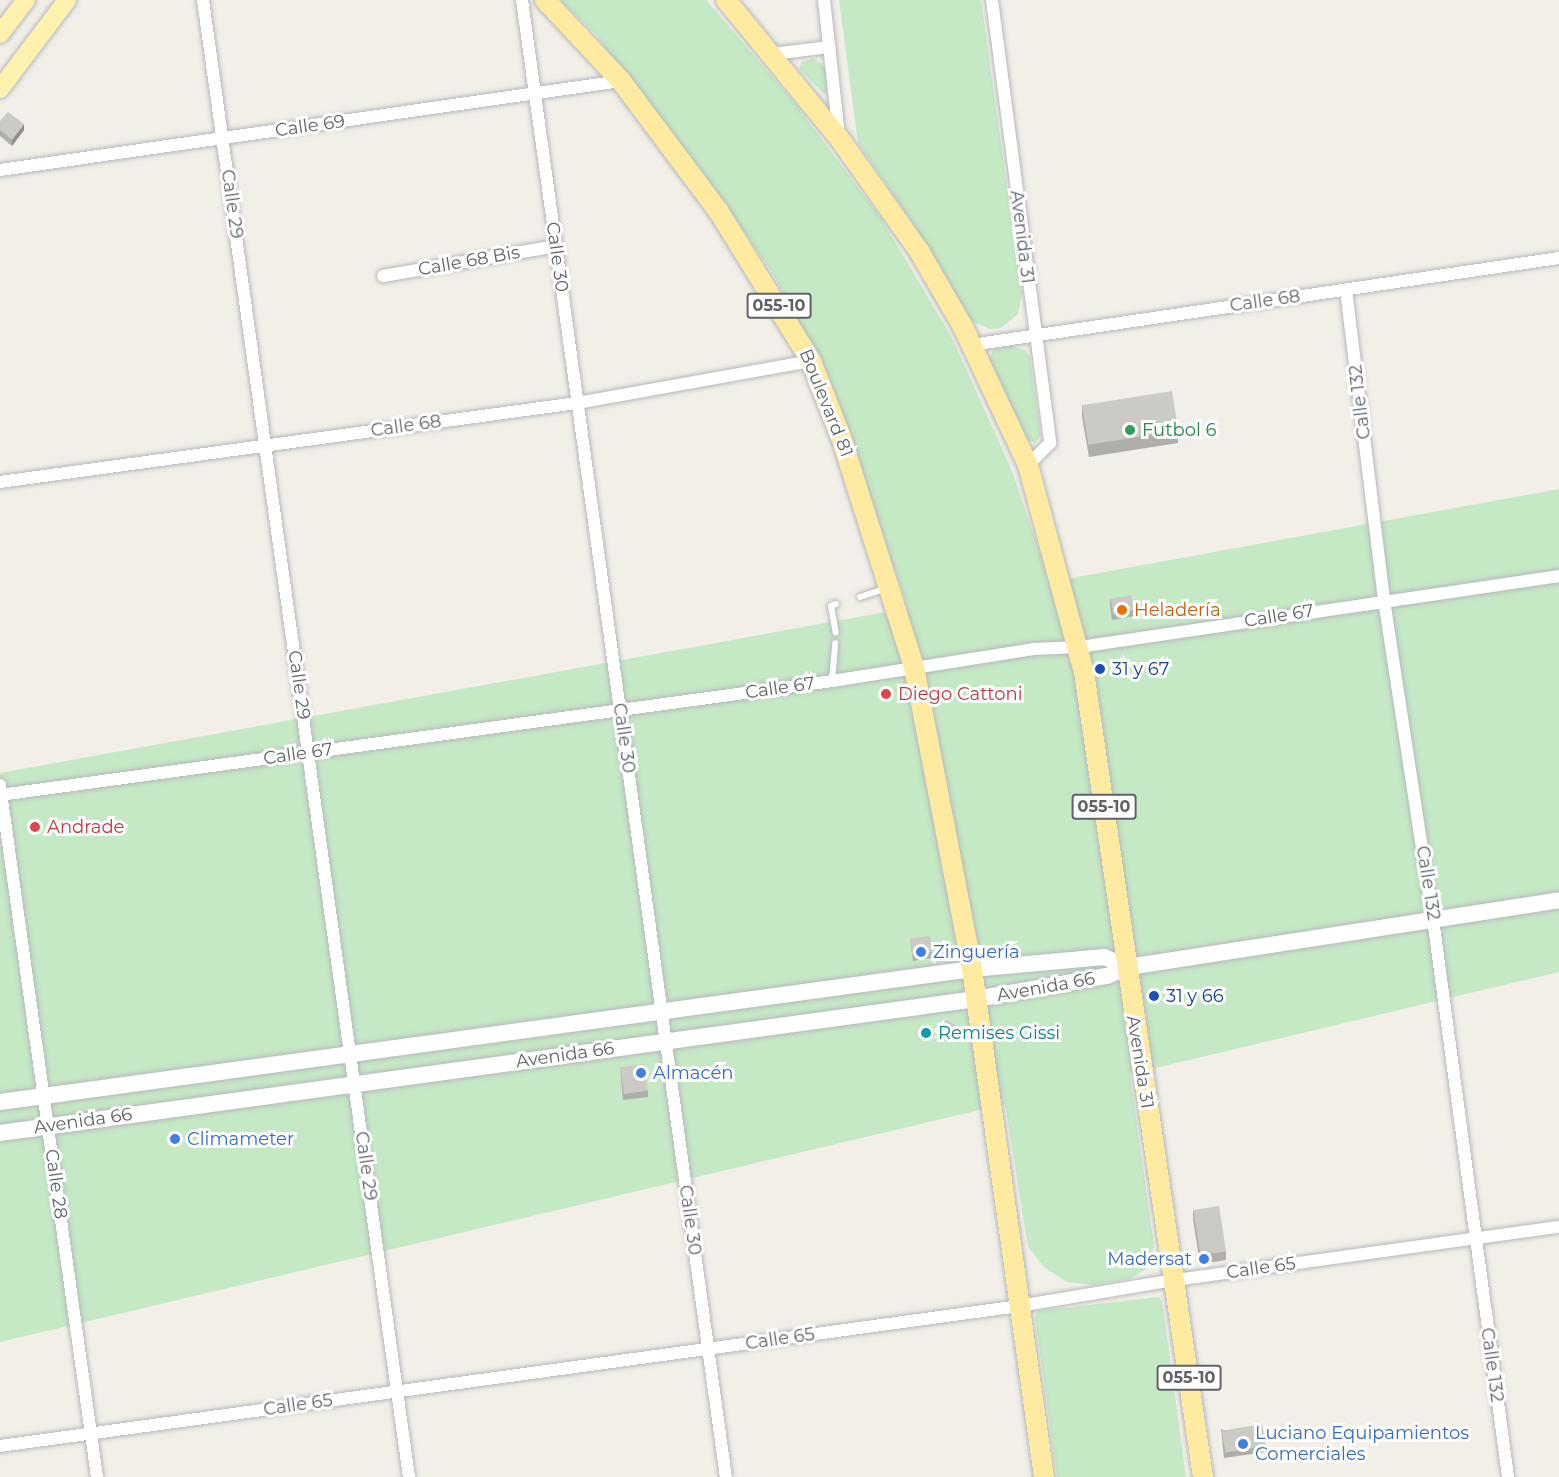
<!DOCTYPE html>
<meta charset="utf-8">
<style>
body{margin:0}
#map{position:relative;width:1559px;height:1477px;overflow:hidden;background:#f1efe8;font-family:Montserrat,sans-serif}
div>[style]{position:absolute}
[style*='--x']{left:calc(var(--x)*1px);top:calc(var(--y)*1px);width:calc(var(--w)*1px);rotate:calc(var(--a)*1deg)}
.green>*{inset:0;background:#c5e8c5}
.roads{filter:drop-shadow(0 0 2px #b5b8bc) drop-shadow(0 0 2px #b5b8bc)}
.service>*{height:6px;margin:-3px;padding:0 3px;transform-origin:3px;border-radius:3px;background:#fff}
.minor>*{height:12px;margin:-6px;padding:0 6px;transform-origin:6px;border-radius:6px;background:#fff}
.secondary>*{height:16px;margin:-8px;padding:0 8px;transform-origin:8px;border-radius:8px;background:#fff}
.primary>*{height:18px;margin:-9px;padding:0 9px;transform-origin:9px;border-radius:9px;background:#fff2af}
.trunk>*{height:20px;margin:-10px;padding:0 10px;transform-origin:10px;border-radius:10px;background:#feeaa1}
.wall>*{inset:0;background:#afaea9}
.shaded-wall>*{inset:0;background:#8f8d8a}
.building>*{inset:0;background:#cccac5;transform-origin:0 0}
.dots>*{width:16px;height:16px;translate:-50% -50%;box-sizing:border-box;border:3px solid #fff;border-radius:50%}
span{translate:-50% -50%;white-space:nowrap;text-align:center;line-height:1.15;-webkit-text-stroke:6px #fff;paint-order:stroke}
.shield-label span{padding:2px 4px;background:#fff;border:2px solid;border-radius:4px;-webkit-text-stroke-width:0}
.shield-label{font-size:16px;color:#5f6368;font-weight:700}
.street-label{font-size:18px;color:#5f6368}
.leisure-label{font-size:18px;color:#27864d}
.left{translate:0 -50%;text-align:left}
.food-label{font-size:18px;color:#c56008}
.transit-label{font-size:18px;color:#164399}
.health-label{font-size:18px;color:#be3a42}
.shop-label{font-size:18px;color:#366cbe}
.right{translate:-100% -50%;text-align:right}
.culture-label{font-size:18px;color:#0d838f}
</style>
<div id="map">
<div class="green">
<div style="clip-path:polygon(561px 0,706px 0,793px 101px,881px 218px,953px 340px,1012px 471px,1050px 582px,1559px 489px,1559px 972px,1130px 1074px,1154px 1246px,1146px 1269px,1130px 1279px,1094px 1285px,1067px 1282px,1045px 1268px,1028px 1247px,1005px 1104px,0 1342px,0 773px,908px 608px,830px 379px,773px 274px,703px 172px,595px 34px)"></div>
<div style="clip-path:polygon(839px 0,981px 0,1022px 293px,1018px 314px,1001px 328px,989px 329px,969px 319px,913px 223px,858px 143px)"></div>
<div style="clip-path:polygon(814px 58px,828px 70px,831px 88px,824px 94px,799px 69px,802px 62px)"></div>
<div style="clip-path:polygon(1013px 346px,1025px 350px,1030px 357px,1041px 436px,1035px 443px,1025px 439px,989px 360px,994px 348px)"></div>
<div style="clip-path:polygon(1158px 1297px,1162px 1301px,1186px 1477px,1057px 1477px,1035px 1317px,1037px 1311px)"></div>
</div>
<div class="roads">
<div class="service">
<div style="--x:860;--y:597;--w:26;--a:-18"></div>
<div style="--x:836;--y:604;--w:5;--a:158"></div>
<div style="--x:831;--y:606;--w:27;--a:80"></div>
<div style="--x:832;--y:681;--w:38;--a:-85"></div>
</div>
<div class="minor">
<div style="--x:203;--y:0;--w:1491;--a:82.06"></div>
<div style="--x:522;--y:0;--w:1491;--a:82.14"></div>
<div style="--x:824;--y:0;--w:137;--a:83.7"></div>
<div style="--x:992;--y:0;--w:447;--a:82.5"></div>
<div style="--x:1050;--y:443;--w:31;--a:135"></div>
<div style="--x:772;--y:54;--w:58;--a:-6.9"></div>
<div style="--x:0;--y:170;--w:627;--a:-8.16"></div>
<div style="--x:383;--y:276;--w:176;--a:-9.8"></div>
<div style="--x:1346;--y:290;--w:312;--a:83"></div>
<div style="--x:1384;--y:600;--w:323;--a:81.3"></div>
<div style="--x:1433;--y:919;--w:563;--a:82.34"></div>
<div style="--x:971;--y:345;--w:594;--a:-8.42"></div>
<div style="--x:0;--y:482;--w:582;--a:-7.8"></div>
<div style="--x:577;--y:403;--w:238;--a:-10.2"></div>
<div style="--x:0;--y:785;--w:699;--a:82.02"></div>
<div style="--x:0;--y:795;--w:840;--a:-7.8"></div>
<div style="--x:832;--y:681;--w:204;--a:-9"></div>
<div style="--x:1033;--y:649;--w:46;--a:-2.5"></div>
<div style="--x:1079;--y:647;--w:485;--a:-8.4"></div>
<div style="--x:0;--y:1446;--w:1029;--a:-7.82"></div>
<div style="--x:1019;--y:1306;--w:158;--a:-9.5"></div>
<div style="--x:1175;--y:1280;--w:388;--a:-7.9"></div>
</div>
<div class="secondary">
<div style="--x:0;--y:1102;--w:981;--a:-7.79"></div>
<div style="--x:972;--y:969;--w:133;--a:-5.2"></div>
<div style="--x:1104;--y:957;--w:26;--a:23"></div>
<div style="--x:0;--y:1133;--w:985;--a:-7.82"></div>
<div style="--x:976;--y:999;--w:133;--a:-10"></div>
<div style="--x:1107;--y:976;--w:23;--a:-23"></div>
<div style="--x:1128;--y:967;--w:436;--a:-8.8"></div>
</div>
<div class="primary">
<div style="--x:0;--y:34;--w:43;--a:-52.6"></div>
<div style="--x:0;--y:89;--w:111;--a:-53"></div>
</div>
<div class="trunk">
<div style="--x:545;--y:0;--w:111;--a:46.8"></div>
<div style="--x:621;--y:81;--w:164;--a:53.2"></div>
<div style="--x:719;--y:212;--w:175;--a:58.3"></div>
<div style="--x:811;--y:361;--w:82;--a:68.5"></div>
<div style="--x:841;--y:437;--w:241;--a:72.4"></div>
<div style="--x:914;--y:667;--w:308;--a:79.1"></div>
<div style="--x:972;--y:969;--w:513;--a:81.93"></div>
<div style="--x:726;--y:0;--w:178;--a:50.7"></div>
<div style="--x:839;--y:138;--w:138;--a:54.7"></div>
<div style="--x:919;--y:251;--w:88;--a:59.9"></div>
<div style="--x:963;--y:327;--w:153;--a:64.8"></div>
<div style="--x:1028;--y:465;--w:214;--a:74.9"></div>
<div style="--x:1084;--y:672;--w:814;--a:81.59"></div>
</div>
</div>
<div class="wall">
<div style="clip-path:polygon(0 121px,24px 130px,12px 146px,0 136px)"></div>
<div style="clip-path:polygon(1082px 405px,1178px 431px,1178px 443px,1089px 457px,1082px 417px)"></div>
<div style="clip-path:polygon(1110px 598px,1134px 610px,1134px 616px,1112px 620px,1110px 605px)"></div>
<div style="clip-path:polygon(910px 939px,932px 952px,932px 958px,913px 961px)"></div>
<div style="clip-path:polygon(942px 1018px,959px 1036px,959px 1039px,945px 1041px)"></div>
<div style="clip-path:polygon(620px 1067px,648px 1091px,648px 1097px,623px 1100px)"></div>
<div style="clip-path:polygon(1193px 1210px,1226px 1251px,1226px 1260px,1200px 1264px,1193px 1219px)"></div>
<div style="clip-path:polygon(1221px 1429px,1266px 1446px,1266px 1452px,1224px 1458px)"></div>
</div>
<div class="shaded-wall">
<div style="clip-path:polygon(24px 124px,24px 130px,12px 146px,12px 140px)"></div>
</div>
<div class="building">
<div style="clip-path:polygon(8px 112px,24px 124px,12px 140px,0 130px,0 121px)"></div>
<div style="left:1172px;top:391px;width:40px;height:91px;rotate:81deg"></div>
<div style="left:1131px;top:595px;width:15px;height:21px;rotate:79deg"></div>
<div style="left:930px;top:936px;width:16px;height:20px;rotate:83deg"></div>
<div style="clip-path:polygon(942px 1018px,957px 1026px,959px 1036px,945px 1038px)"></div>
<div style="left:644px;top:1064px;width:27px;height:24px;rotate:82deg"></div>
<div style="left:1219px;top:1206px;width:46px;height:26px;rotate:81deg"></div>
<div style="left:1262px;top:1424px;width:22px;height:41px;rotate:80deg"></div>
</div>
<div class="dots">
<div style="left:1130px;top:430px;background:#2e9e5b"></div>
<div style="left:1122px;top:610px;background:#e8710a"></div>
<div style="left:1100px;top:669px;background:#1a4fb4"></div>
<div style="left:886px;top:694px;background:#e0444e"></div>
<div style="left:35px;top:827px;background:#e0444e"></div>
<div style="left:921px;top:952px;background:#3f7fe0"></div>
<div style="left:1154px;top:996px;background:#1a4fb4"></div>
<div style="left:926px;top:1033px;background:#0f9aa8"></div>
<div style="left:641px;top:1073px;background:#3f7fe0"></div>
<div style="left:175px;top:1139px;background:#3f7fe0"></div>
<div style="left:1204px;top:1259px;background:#3f7fe0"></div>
<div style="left:1243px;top:1444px;background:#3f7fe0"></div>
</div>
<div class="shield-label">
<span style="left:779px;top:306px">055-10</span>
<span style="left:1104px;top:807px">055-10</span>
<span style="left:1189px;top:1378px">055-10</span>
</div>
<div class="street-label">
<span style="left:310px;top:126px;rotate:-8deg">Calle 69</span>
<span style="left:232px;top:204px;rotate:82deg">Calle 29</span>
<span style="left:1022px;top:237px;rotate:83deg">Avenida 31</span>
<span style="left:557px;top:257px;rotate:82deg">Calle 30</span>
<span style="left:469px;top:261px;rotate:-10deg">Calle 68 Bis</span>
<span style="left:1265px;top:301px;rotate:-8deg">Calle 68</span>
<span style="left:1360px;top:402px;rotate:-97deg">Calle 132</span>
<span style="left:826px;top:403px;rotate:68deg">Boulevard 81</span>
<span style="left:406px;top:426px;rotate:-8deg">Calle 68</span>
<span style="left:1279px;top:616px;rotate:-9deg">Calle 67</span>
<span style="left:299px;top:685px;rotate:82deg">Calle 29</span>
<span style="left:780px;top:688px;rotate:-8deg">Calle 67</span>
<span style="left:624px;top:738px;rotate:82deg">Calle 30</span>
<span style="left:298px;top:754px;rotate:-8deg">Calle 67</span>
<span style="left:1428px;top:883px;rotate:81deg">Calle 132</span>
<span style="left:1046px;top:987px;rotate:-10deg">Avenida 66</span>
<span style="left:565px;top:1055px;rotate:-8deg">Avenida 66</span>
<span style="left:1140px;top:1062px;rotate:81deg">Avenida 31</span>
<span style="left:83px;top:1121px;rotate:-8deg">Avenida 66</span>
<span style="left:366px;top:1166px;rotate:82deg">Calle 29</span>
<span style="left:56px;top:1184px;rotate:82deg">Calle 28</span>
<span style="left:690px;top:1220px;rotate:82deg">Calle 30</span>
<span style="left:1261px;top:1268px;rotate:-8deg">Calle 65</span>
<span style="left:780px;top:1339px;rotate:-8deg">Calle 65</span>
<span style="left:1492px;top:1365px;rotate:82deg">Calle 132</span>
<span style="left:298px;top:1405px;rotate:-8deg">Calle 65</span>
</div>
<div class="leisure-label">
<span class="left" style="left:1142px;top:430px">Futbol 6</span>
</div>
<div class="food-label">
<span class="left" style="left:1134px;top:610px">Heladería</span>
</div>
<div class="transit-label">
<span class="left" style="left:1112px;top:669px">31 y 67</span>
<span class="left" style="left:1166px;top:996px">31 y 66</span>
</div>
<div class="health-label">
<span class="left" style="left:898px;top:694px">Diego Cattoni</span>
<span class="left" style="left:47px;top:827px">Andrade</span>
</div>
<div class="shop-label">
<span class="left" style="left:933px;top:952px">Zinguería</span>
<span class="left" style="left:653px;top:1073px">Almacén</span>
<span class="left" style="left:187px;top:1139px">Climameter</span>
<span class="right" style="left:1192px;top:1259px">Madersat</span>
<span class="left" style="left:1255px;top:1444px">Luciano Equipamientos<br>Comerciales</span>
</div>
<div class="culture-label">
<span class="left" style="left:938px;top:1033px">Remises Gissi</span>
</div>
</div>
